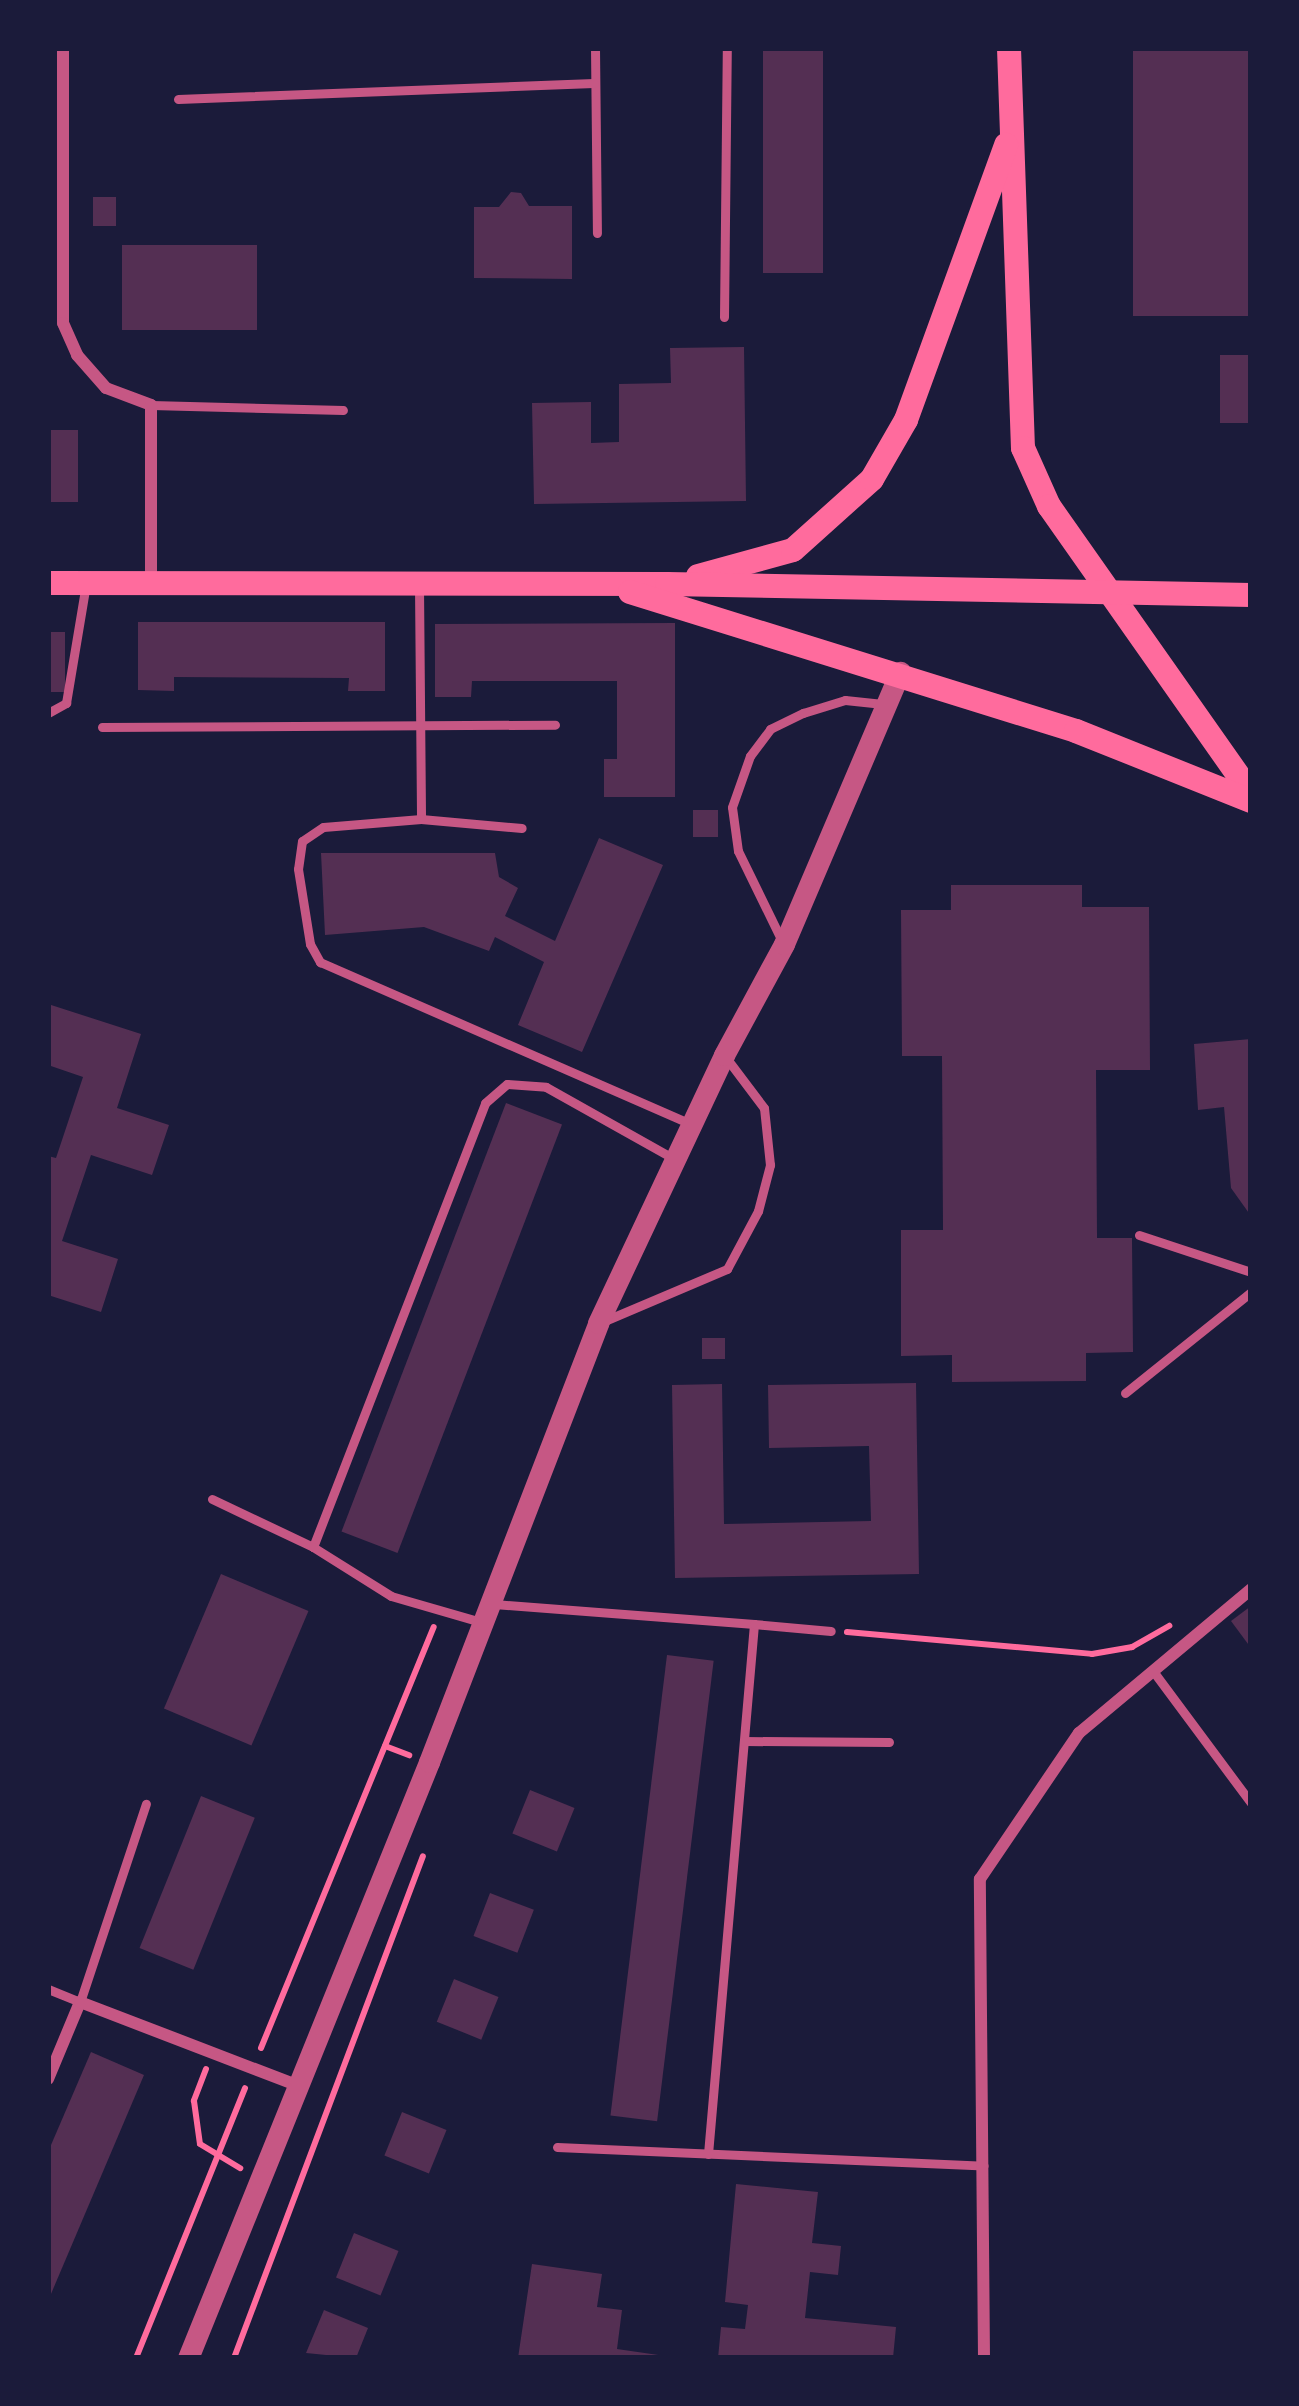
<!DOCTYPE html>
<style>
body{margin:0}
#map{position:relative;width:1299px;height:2406px;overflow:hidden;background:#1b1b3a;font-family:"PT Sans",sans-serif}
div>[style]{position:absolute}
[style*='--x']{left:calc(var(--x)*1px);top:calc(var(--y)*1px);width:calc(var(--w)*1px);rotate:calc(var(--a)*1deg)}
.building>*{inset:0;background:#542f53;transform-origin:0 0}
.path>*{height:6px;margin:-3px;padding:0 3px;transform-origin:3px;border-radius:3px;background:#ff6b9d}
.service>*{height:9px;margin:-4.5px;padding:0 4.5px;transform-origin:4.5px;border-radius:4.5px;background:#c65784}
.minor>*{height:12px;margin:-6px;padding:0 6px;transform-origin:6px;border-radius:6px;background:#c65784}
.tertiary>*{height:21px;margin:-10.5px;padding:0 10.5px;transform-origin:10.5px;border-radius:10.5px;background:#c65784}
.secondary>*{height:24px;margin:-12px;padding:0 12px;transform-origin:12px;border-radius:12px;background:#ff6b9d}
span{translate:-50% -50%;white-space:nowrap;text-align:center;line-height:1.15;-webkit-text-stroke:9px #1b1b3a;paint-order:stroke}
.frame{position:absolute;inset:0;border:51px solid #1b1b3a;pointer-events:none}
</style>
<div id="map">
<div class="building">
<div style="left:763px;top:48px;width:60px;height:225px"></div>
<div style="left:1133px;top:48px;width:118px;height:268px"></div>
<div style="clip-path:polygon(511px 192px,521px 193px,529px 206px,572px 206px,572px 279px,474px 278px,474px 207px,499px 207px)"></div>
<div style="left:93px;top:197px;width:23px;height:29px"></div>
<div style="left:257px;top:245px;width:85px;height:135px;rotate:90deg"></div>
<div style="clip-path:polygon(744px 347px,746px 501px,534px 504px,532px 403px,591px 402px,591px 443px,619px 442px,619px 384px,671px 383px,670px 348px)"></div>
<div style="left:1220px;top:355px;width:31px;height:68px"></div>
<div style="left:48px;top:430px;width:30px;height:72px"></div>
<div style="clip-path:polygon(138px 622px,385px 622px,385px 691px,348px 691px,349px 678px,174px 677px,174px 691px,138px 690px)"></div>
<div style="clip-path:polygon(675px 623px,675px 797px,604px 797px,604px 759px,617px 759px,617px 681px,472px 681px,471px 697px,435px 697px,435px 624px)"></div>
<div style="left:48px;top:632px;width:17px;height:60px"></div>
<div style="left:693px;top:810px;width:25px;height:27px"></div>
<div style="clip-path:polygon(599px 838px,663px 865px,582px 1052px,518px 1025px,544px 962px,495px 937px,489px 951px,424px 927px,325px 935px,321px 853px,495px 853px,499px 877px,518px 888px,505px 916px,555px 941px)"></div>
<div style="clip-path:polygon(951px 885px,1082px 885px,1082px 907px,1149px 907px,1150px 1070px,1096px 1070px,1097px 1238px,1132px 1238px,1133px 1352px,1086px 1353px,1086px 1381px,952px 1382px,952px 1355px,901px 1356px,901px 1230px,943px 1230px,942px 1056px,902px 1056px,901px 910px,951px 910px)"></div>
<div style="clip-path:polygon(48px 1004px,141px 1034px,117px 1108px,169px 1125px,152px 1175px,91px 1155px,62px 1241px,118px 1259px,101px 1312px,48px 1295px,48px 1156px,56px 1158px,83px 1077px,48px 1065px)"></div>
<div style="clip-path:polygon(1251px 1039px,1251px 1216px,1231px 1188px,1224px 1107px,1198px 1110px,1194px 1044px)"></div>
<div style="left:506px;top:1103px;width:60px;height:459px;rotate:21deg"></div>
<div style="left:702px;top:1338px;width:23px;height:21px"></div>
<div style="clip-path:polygon(916px 1383px,919px 1574px,675px 1578px,672px 1385px,722px 1384px,724px 1524px,871px 1521px,869px 1446px,769px 1448px,768px 1385px)"></div>
<div style="left:221px;top:1574px;width:95px;height:146px;rotate:23deg"></div>
<div style="clip-path:polygon(1251px 1606px,1251px 1648px,1231px 1621px)"></div>
<div style="left:667px;top:1655px;width:47px;height:464px;rotate:7deg"></div>
<div style="left:530px;top:1790px;width:48px;height:47px;rotate:22deg"></div>
<div style="left:201px;top:1796px;width:58px;height:164px;rotate:22deg"></div>
<div style="left:490px;top:1893px;width:47px;height:46px;rotate:21deg"></div>
<div style="left:454px;top:1979px;width:48px;height:46px;rotate:22deg"></div>
<div style="clip-path:polygon(91px 2052px,144px 2075px,48px 2301px,48px 2152px)"></div>
<div style="left:402px;top:2112px;width:48px;height:47px;rotate:22deg"></div>
<div style="clip-path:polygon(736px 2184px,818px 2192px,812px 2243px,841px 2246px,838px 2275px,810px 2272px,805px 2318px,896px 2327px,893px 2358px,718px 2358px,721px 2327px,745px 2329px,748px 2305px,725px 2302px)"></div>
<div style="left:354px;top:2233px;width:48px;height:48px;rotate:22deg"></div>
<div style="clip-path:polygon(532px 2264px,602px 2274px,597px 2307px,622px 2310px,617px 2349px,679px 2358px,518px 2358px)"></div>
<div style="clip-path:polygon(324px 2310px,368px 2328px,356px 2358px,306px 2353px)"></div>
</div>
<div class="path">
<div style="--x:847;--y:1632;--w:246;--a:5.1"></div>
<div style="--x:1092;--y:1654;--w:41;--a:-9.9"></div>
<div style="--x:1132;--y:1647;--w:43;--a:-29.6"></div>
<div style="--x:385;--y:1746;--w:26;--a:21"></div>
<div style="--x:261;--y:2048;--w:455;--a:-67.7"></div>
<div style="--x:206;--y:2069;--w:34;--a:111"></div>
<div style="--x:194;--y:2101;--w:43;--a:82.1"></div>
<div style="--x:200;--y:2144;--w:47;--a:31"></div>
<div style="--x:136;--y:2358;--w:291;--a:-68"></div>
<div style="--x:234;--y:2358;--w:536;--a:-69.37"></div>
</div>
<div class="service">
<div style="--x:595;--y:48;--w:185;--a:89.4"></div>
<div style="--x:178;--y:99;--w:416;--a:-2.2"></div>
<div style="--x:724;--y:317;--w:269;--a:-89.4"></div>
<div style="--x:151;--y:405;--w:192;--a:1.5"></div>
<div style="--x:419;--y:586;--w:233;--a:89.5"></div>
<div style="--x:421;--y:819;--w:101;--a:5.1"></div>
<div style="--x:48;--y:713;--w:21;--a:-29"></div>
<div style="--x:66;--y:703;--w:122;--a:-80.5"></div>
<div style="--x:102;--y:727;--w:453;--a:-0.3"></div>
<div style="--x:421;--y:819;--w:98;--a:175.3"></div>
<div style="--x:323;--y:827;--w:25;--a:146"></div>
<div style="--x:302;--y:841;--w:28;--a:98"></div>
<div style="--x:298;--y:869;--w:76;--a:80.9"></div>
<div style="--x:310;--y:944;--w:21;--a:61"></div>
<div style="--x:320;--y:962;--w:405;--a:23.6"></div>
<div style="--x:781;--y:939;--w:98;--a:-116"></div>
<div style="--x:738;--y:851;--w:44;--a:-97.8"></div>
<div style="--x:732;--y:807;--w:54;--a:-70.6"></div>
<div style="--x:750;--y:756;--w:34;--a:-53"></div>
<div style="--x:770;--y:729;--w:37;--a:-26"></div>
<div style="--x:803;--y:713;--w:44;--a:-17.2"></div>
<div style="--x:845;--y:700;--w:38;--a:6"></div>
<div style="--x:1139;--y:1235;--w:118;--a:18.3"></div>
<div style="--x:602;--y:1322;--w:136;--a:-23"></div>
<div style="--x:727;--y:1269;--w:66;--a:-61.9"></div>
<div style="--x:758;--y:1211;--w:48;--a:-75.4"></div>
<div style="--x:770;--y:1165;--w:57;--a:-96"></div>
<div style="--x:764;--y:1108;--w:66;--a:-127"></div>
<div style="--x:1125;--y:1393;--w:161;--a:-38.7"></div>
<div style="--x:212;--y:1499;--w:112;--a:25.4"></div>
<div style="--x:313;--y:1547;--w:476;--a:-68.8"></div>
<div style="--x:485;--y:1103;--w:29;--a:-41"></div>
<div style="--x:507;--y:1084;--w:39;--a:4"></div>
<div style="--x:546;--y:1087;--w:149;--a:29.3"></div>
<div style="--x:313;--y:1547;--w:92;--a:32.1"></div>
<div style="--x:391;--y:1596;--w:94;--a:16.1"></div>
<div style="--x:494;--y:1604;--w:261;--a:4.4"></div>
<div style="--x:754;--y:1624;--w:532;--a:94.96"></div>
<div style="--x:754;--y:1624;--w:77;--a:5.2"></div>
<div style="--x:1153;--y:1671;--w:164;--a:53.4"></div>
<div style="--x:744;--y:1741;--w:145;--a:0.4"></div>
<div style="--x:48;--y:1989;--w:35;--a:22"></div>
<div style="--x:80;--y:2002;--w:209;--a:-71.6"></div>
<div style="--x:557;--y:2147;--w:427;--a:2.5"></div>
</div>
<div class="minor">
<div style="--x:63;--y:48;--w:275;--a:90"></div>
<div style="--x:63;--y:323;--w:35;--a:66"></div>
<div style="--x:77;--y:355;--w:44;--a:48.7"></div>
<div style="--x:106;--y:388;--w:48;--a:20.7"></div>
<div style="--x:151;--y:405;--w:178;--a:90"></div>
<div style="--x:48;--y:2079;--w:83;--a:-67.4"></div>
<div style="--x:80;--y:2002;--w:235;--a:21"></div>
<div style="--x:984;--y:2358;--w:479;--a:-90.5"></div>
<div style="--x:980;--y:1879;--w:176;--a:-55.9"></div>
<div style="--x:1079;--y:1733;--w:224;--a:-39.9"></div>
</div>
<div class="tertiary">
<div style="--x:188;--y:2358;--w:643;--a:-67.98"></div>
<div style="--x:429;--y:1762;--w:470;--a:-68.9"></div>
<div style="--x:598;--y:1323;--w:296;--a:-64.8"></div>
<div style="--x:724;--y:1055;--w:126;--a:-61.6"></div>
<div style="--x:784;--y:944;--w:296;--a:-66.9"></div>
</div>
<div class="secondary">
<div style="--x:1009;--y:48;--w:400;--a:88"></div>
<div style="--x:1023;--y:448;--w:64;--a:65.9"></div>
<div style="--x:1049;--y:506;--w:351;--a:54.9"></div>
<div style="--x:698;--y:576;--w:98;--a:-15.3"></div>
<div style="--x:793;--y:550;--w:106;--a:-41.9"></div>
<div style="--x:872;--y:479;--w:68;--a:-60"></div>
<div style="--x:906;--y:420;--w:293;--a:-70"></div>
<div style="--x:48;--y:583;--w:619;--a:0.09"></div>
<div style="--x:667;--y:584;--w:584;--a:1.08"></div>
<div style="--x:630;--y:592;--w:467;--a:17.3"></div>
<div style="--x:1076;--y:731;--w:188;--a:21.8"></div>
</div>
<div class="frame"></div>
</div>
